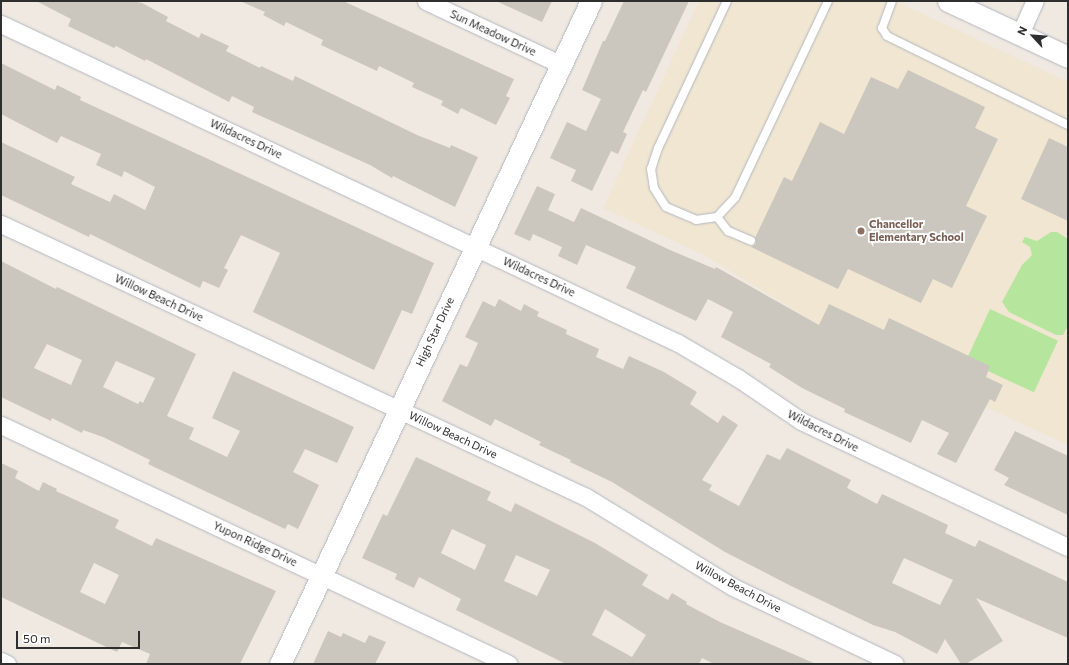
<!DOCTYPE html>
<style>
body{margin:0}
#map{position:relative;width:1069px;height:665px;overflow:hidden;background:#efe9e1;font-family:Commissioner,sans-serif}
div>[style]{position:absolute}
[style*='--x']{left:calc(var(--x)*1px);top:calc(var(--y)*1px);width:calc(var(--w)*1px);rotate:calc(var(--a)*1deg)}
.education>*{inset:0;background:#f0e6d1}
.green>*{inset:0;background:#b6e59e;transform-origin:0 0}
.building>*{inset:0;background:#cbc7bf}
.roads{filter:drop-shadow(0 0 1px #b4b7c1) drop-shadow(0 0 1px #b4b7c1)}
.service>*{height:8px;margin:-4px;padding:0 4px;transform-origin:4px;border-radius:4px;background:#fff}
.minor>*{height:17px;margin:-8.5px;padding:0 8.5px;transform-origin:8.5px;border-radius:8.5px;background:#fff}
.tertiary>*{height:21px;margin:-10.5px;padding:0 10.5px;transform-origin:10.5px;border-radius:10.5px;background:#fff}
.dots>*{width:11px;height:11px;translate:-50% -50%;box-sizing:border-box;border:2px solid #fff;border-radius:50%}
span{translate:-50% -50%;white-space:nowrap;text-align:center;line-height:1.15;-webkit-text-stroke:3.5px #fff;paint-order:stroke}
.street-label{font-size:11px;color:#2e2e2e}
.education-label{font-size:11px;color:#785e54;font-weight:700}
.left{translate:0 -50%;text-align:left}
.frame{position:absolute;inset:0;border:2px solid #2e2e2e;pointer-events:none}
.north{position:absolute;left:1013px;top:16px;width:40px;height:40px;-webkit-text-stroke:3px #fff;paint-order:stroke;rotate:296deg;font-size:11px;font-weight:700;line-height:16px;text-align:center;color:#2e2e2e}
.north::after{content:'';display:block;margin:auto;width:14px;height:18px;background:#2e2e2e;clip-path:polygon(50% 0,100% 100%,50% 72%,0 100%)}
.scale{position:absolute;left:16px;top:631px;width:124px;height:18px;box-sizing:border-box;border:2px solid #2e2e2e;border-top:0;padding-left:5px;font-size:12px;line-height:14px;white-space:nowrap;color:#2e2e2e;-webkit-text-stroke:3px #fff;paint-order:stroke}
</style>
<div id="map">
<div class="education">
<div style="clip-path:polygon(699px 1px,895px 1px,1068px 82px,1068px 445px,855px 347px,704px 255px,603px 208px)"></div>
</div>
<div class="green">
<div style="clip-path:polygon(1051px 232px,1057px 232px,1068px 239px,1068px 326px,1063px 335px,1056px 335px,1009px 312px,1002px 302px,1022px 265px,1032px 255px,1030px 247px,1022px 242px,1025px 237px,1037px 241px)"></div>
<div style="left:990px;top:309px;width:75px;height:57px;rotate:25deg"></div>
</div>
<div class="building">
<div style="clip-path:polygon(36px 1px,132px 1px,142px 3px,168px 17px,166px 21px,199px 38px,201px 33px,229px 46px,226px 51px,260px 68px,261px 66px,293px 81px,295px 76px,417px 135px,450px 148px,451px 145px,478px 157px,455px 207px,393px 176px,392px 178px,370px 165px,252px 112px,254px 107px,232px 96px,229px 102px,146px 59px,145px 61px,116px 46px,114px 48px,68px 26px,71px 19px)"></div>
<div style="clip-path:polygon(240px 1px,343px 1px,514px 79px,506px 96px,510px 98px,496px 125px,461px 108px,458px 114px,441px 105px,443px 101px,412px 87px,414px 83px,379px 66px,377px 71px,321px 45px,323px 40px,286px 22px,284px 26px,263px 15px,265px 12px)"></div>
<div style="clip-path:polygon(496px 1px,552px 1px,542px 22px)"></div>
<div style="clip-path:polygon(624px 1px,689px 1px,646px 92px,643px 90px,623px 132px,627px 134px,618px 154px,611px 151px,592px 191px,571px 181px,576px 170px,550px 158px,567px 122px,586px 131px,601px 99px,582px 90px,603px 41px,605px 41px)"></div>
<div style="clip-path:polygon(1px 63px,55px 90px,57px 85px,81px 97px,80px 100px,434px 263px,412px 314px,402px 310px,374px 370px,253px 312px,280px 253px,241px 235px,224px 268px,228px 270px,219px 288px,203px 281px,200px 288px,90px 234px,89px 237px,1px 195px,1px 142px,75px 177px,71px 184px,110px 202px,114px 194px,145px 210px,155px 187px,124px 171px,122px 177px,96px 165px,101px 154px,61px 136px,57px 143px,1px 114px)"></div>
<div style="clip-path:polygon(908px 70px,985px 107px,975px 128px,998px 139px,966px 206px,987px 216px,952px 288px,933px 279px,921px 303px,848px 269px,838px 289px,751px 247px,756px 244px,755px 238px,784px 177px,792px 181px,820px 122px,844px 134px,871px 77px,898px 89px)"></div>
<div style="clip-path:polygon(1049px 138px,1068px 147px,1068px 221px,1021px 199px)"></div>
<div style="clip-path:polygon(537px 186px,555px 194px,548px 210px,574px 222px,581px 208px,670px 250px,715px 269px,716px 267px,819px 325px,829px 304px,884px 330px,889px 318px,990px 366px,986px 377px,1003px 385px,995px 402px,990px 399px,956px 463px,937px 454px,949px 433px,922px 420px,911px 443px,844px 412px,845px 409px,802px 388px,769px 367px,771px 364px,721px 337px,733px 312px,708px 299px,696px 321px,626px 288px,636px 267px,586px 245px,577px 265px,558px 256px,562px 247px,533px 234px,530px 241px,514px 234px)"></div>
<div style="clip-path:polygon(evenodd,1px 261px,56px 289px,57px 287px,196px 354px,167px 416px,194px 428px,189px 439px,227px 457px,240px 431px,212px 418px,233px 371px,354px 427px,337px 463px,305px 449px,293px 472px,319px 485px,298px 529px,288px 524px,285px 529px,148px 464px,150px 460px,103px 437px,83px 430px,82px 433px,52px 418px,51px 421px,1px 397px,1px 261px,47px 344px,82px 360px,71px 385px,34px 368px,47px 344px,1px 261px,116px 361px,155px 378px,143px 403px,140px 401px,138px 404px,103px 387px,116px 361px)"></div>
<div style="clip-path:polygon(evenodd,499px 299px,521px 311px,524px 304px,539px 312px,537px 316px,567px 330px,566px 334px,599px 349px,596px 357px,623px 369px,629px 356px,664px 372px,697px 392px,690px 404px,718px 423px,723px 415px,738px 425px,702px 480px,712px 485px,709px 490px,739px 506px,767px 454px,780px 460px,787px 448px,851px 480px,847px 488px,877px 504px,882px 494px,948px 525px,945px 533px,975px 547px,979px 540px,1068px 582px,1068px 638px,976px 598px,1003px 641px,966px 664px,961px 664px,945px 639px,937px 654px,895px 632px,873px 625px,791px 586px,725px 552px,612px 482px,570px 462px,571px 460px,539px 445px,541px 442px,495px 419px,491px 426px,442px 401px,460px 364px,467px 367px,478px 343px,465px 337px,483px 301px,495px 307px,499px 299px,904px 558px,953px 580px,940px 605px,892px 583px,904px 558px)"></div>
<div style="clip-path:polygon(1015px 431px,1068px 456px,1068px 515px,1004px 485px,1009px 478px,994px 470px)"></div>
<div style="clip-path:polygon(evenodd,416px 457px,491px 492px,487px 500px,511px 512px,515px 503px,595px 543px,648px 575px,642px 585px,668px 600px,672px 593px,687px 602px,686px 604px,720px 622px,816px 664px,714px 664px,702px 658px,699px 664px,566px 664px,456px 610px,461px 599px,419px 577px,414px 588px,395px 579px,397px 574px,362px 558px,383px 514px,387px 516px,416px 457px,452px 529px,486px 545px,475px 570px,441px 553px,452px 529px,416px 457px,516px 555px,550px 570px,537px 596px,504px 581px,516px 555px,416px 457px,605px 609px,646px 635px,632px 657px,592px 635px,605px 609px)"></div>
<div style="clip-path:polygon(evenodd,1px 463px,18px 471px,15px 478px,39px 491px,43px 482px,57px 489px,56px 491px,119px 520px,115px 528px,152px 546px,156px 538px,276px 591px,240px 664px,146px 664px,150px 654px,122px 642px,117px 652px,1px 597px,1px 463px,94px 563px,119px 575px,105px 604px,80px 592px,94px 563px)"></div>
<div style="clip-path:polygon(328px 631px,341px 637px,343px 633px,365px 643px,369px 635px,386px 642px,375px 664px,313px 664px)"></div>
</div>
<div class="roads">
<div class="service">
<div style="--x:727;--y:1;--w:162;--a:115.1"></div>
<div style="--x:658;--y:148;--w:22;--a:108"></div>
<div style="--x:651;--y:169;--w:19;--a:81"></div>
<div style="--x:654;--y:188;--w:22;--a:58"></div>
<div style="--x:666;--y:207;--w:33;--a:23"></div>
<div style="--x:696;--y:220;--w:21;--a:-8"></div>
<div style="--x:717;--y:217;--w:26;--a:-47"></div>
<div style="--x:735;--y:198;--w:218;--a:-64.7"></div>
<div style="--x:892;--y:1;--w:29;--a:110"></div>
<div style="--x:882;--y:28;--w:9;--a:58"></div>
<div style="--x:887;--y:36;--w:202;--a:26.2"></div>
<div style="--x:717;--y:217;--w:18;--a:52"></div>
<div style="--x:728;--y:231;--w:25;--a:23"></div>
</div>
<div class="minor">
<div style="--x:426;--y:1;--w:148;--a:25.2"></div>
<div style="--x:1;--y:24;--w:748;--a:25.23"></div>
<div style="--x:678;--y:343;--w:69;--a:30.3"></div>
<div style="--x:738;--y:378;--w:76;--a:34.3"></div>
<div style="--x:801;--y:421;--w:295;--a:25.3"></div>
<div style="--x:1020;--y:34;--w:36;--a:-66"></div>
<div style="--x:1;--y:224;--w:646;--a:25.02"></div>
<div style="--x:586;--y:497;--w:172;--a:31.5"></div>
<div style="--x:733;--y:587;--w:179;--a:25.4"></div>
<div style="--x:1;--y:425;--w:561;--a:25.2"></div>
<div style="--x:1;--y:661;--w:7;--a:27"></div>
</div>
<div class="tertiary">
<div style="--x:948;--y:1;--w:132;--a:25"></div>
<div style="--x:280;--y:664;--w:732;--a:-64.87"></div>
</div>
</div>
<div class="dots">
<div style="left:861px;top:231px;background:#8d6e63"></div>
</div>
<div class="street-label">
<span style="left:493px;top:33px;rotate:25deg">Sun Meadow Drive</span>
<span style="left:246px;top:139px;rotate:25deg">Wildacres Drive</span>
<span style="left:539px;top:277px;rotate:25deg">Wildacres Drive</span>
<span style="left:159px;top:298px;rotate:25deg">Willow Beach Drive</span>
<span style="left:435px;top:332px;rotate:-65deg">High Star Drive</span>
<span style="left:823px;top:431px;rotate:27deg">Wildacres Drive</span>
<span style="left:453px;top:435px;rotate:25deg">Willow Beach Drive</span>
<span style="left:255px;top:544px;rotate:25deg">Yupon Ridge Drive</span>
<span style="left:738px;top:587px;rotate:28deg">Willow Beach Drive</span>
</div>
<div class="education-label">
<span class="left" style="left:869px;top:231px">Chancellor<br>Elementary School</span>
</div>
<div class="frame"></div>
<div class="north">N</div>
<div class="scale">50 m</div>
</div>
